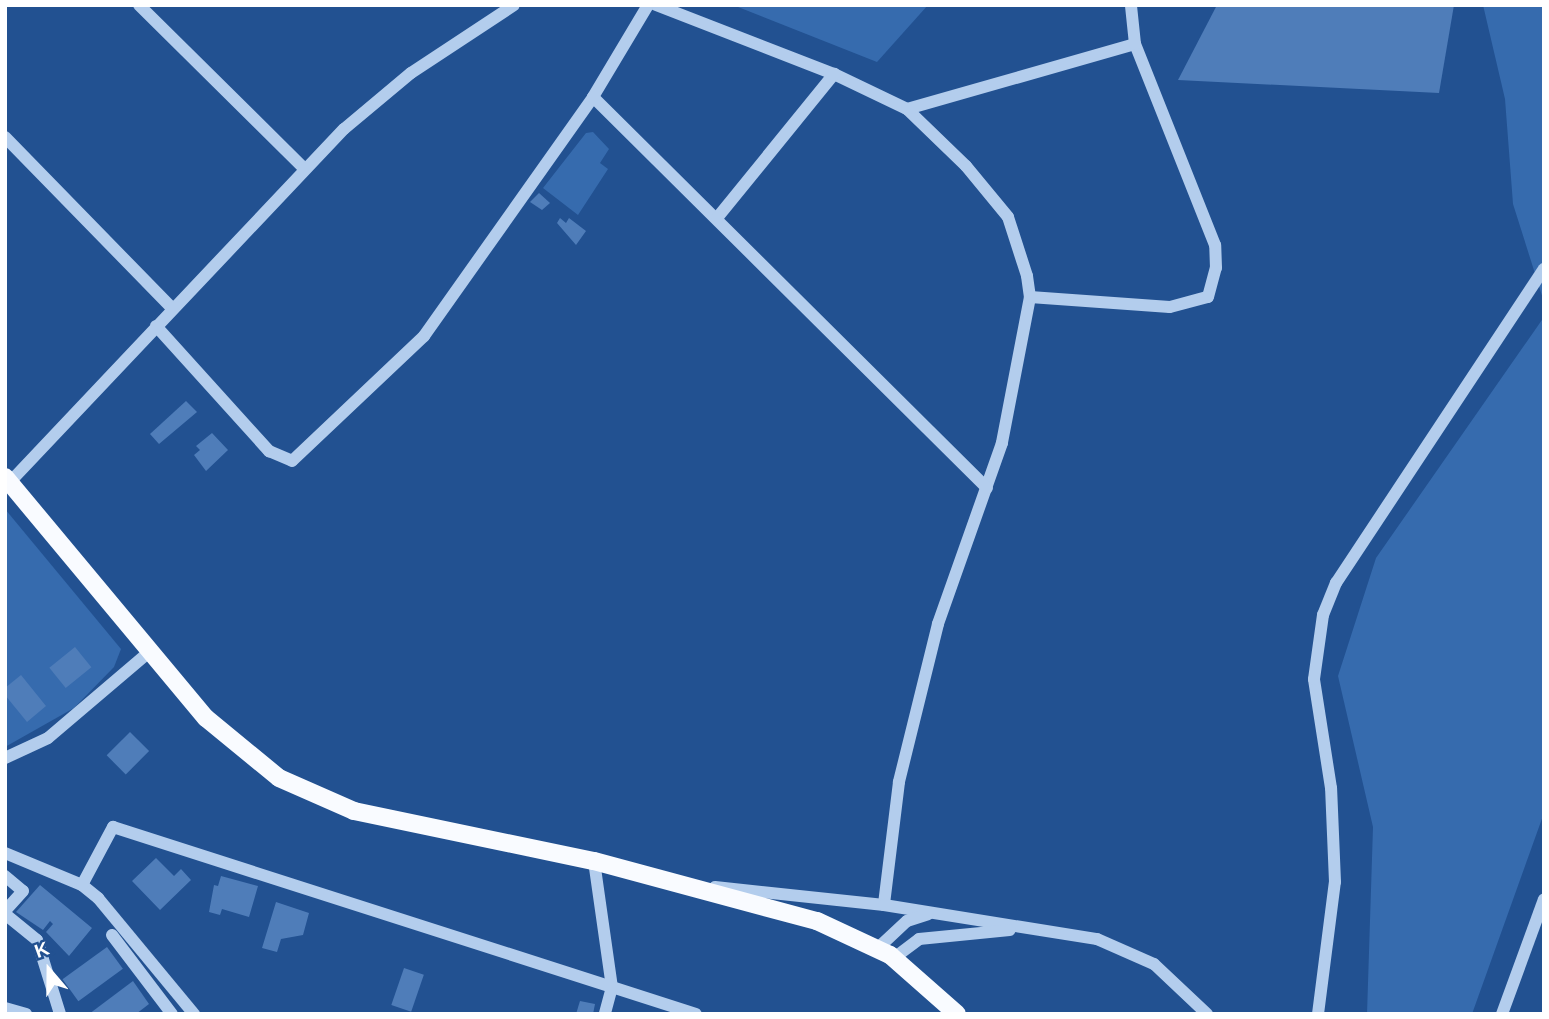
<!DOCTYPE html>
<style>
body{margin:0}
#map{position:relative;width:1549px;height:1019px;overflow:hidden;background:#225191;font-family:Helvetica,sans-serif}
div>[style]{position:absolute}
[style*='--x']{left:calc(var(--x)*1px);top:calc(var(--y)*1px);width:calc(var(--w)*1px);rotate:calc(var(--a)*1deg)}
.green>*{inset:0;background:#366bae}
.building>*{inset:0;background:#4f7db9;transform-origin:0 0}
.minor>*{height:12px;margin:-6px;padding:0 6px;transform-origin:6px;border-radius:6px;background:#b3cded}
.major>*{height:18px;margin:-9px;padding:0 9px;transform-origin:9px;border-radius:9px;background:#f9fbff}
span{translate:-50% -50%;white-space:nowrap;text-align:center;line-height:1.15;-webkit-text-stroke:5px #225191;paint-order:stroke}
.frame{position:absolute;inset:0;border:7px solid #fff;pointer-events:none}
.north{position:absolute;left:14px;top:935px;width:70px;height:70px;-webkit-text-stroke:5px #225191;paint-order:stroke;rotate:340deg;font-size:19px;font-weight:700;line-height:28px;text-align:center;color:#fff}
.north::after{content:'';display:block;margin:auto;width:24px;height:32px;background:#fff;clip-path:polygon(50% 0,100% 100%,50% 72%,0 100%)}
</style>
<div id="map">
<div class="green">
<div style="clip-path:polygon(733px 5px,928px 5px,877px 62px)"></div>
<div style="clip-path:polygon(1483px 5px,1544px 5px,1544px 302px,1513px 204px,1505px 99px)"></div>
<div style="clip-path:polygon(593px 132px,609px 149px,600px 163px,608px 169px,578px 215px,543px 188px,586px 133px)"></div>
<div style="clip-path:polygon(1544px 317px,1544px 813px,1472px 1014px,1367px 1014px,1373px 827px,1338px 676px,1376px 558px)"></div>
<div style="clip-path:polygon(5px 509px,121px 649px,114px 667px,74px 708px,5px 747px)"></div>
</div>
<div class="building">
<div style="clip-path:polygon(1217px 5px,1454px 5px,1439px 93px,1178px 80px)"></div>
<div style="clip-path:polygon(539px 193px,550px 203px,542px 210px,530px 202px)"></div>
<div style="clip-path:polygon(560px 218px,566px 223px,569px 218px,586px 231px,576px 245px,557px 223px)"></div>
<div style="clip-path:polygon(186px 401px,197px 412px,159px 444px,150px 434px)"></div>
<div style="clip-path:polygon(212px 433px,228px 450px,206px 471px,194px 455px,200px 450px,196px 446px)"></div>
<div style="left:75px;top:647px;width:26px;height:33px;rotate:51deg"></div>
<div style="clip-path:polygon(21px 675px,46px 706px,27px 722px,5px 695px,5px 688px)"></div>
<div style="left:130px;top:732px;width:27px;height:33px;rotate:45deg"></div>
<div style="clip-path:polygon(156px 858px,174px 876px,181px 869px,191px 880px,160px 910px,132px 881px)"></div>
<div style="clip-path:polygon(221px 876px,258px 886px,249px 917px,222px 909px,220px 915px,209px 912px,214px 885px,218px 886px)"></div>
<div style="clip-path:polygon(40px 885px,92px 928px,69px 956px,46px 932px,53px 924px,50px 921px,43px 930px,16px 912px)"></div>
<div style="clip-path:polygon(276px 902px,309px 913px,303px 935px,281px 939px,277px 952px,262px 948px)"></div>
<div style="left:107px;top:947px;width:27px;height:55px;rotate:54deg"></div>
<div style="left:404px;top:968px;width:21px;height:39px;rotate:19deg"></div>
<div style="clip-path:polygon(133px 981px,149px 1004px,136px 1014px,89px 1014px)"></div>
<div style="clip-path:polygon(580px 1001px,595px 1004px,593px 1014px,576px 1014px)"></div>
</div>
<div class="minor">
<div style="--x:139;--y:5;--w:232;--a:44.7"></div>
<div style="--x:656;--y:5;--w:191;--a:21.2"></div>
<div style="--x:834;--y:74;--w:81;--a:25.6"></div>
<div style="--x:907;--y:109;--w:82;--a:44"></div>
<div style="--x:966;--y:166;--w:66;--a:50.5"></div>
<div style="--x:1008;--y:217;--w:62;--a:72.1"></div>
<div style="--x:1027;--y:276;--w:21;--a:82"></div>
<div style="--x:1030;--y:297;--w:149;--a:100.9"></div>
<div style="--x:1002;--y:443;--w:192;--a:109.5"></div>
<div style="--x:938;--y:624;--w:163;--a:103.9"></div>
<div style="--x:899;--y:782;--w:124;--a:97"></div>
<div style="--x:593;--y:97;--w:555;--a:44.78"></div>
<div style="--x:907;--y:109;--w:237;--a:-15.9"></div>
<div style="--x:5;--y:137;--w:240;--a:45.7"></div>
<div style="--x:717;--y:218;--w:186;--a:-50.9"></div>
<div style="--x:1030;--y:297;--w:140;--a:4.1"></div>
<div style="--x:1170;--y:307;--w:39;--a:-15"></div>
<div style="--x:1208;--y:297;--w:30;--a:-75"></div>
<div style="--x:1216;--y:268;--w:23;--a:-92"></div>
<div style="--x:1215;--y:245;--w:216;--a:-111.7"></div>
<div style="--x:1135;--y:44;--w:39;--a:-96"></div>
<div style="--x:156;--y:326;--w:169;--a:47.9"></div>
<div style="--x:269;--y:451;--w:25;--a:23"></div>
<div style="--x:292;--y:461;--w:182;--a:-43.4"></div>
<div style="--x:424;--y:336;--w:293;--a:-54.7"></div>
<div style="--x:593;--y:97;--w:107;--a:-59.1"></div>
<div style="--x:10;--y:482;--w:486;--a:-46.6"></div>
<div style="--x:344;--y:129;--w:87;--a:-39.9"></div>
<div style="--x:411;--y:73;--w:123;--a:-33.4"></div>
<div style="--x:5;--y:758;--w:47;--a:-24.9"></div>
<div style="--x:48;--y:738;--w:131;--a:-40.4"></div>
<div style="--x:5;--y:853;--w:83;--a:22.6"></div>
<div style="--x:82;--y:885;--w:21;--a:39"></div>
<div style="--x:98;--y:898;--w:151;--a:50.4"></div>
<div style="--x:594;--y:861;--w:127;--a:81.9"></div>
<div style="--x:612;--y:987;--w:28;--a:105"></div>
<div style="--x:5;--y:876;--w:23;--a:40"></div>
<div style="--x:23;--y:891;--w:27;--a:132"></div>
<div style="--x:82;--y:885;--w:66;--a:-61.9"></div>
<div style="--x:113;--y:827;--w:612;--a:17.78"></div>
<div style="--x:715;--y:887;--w:170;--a:6.1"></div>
<div style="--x:884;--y:905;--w:216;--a:9.1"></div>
<div style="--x:1097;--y:939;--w:62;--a:23.7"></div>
<div style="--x:1154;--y:964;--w:73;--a:43.3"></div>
<div style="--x:5;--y:914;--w:41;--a:39.1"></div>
<div style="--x:37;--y:940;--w:77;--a:72.7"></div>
<div style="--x:112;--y:935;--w:99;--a:52.8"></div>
<div style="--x:878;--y:948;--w:40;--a:-43"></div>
<div style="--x:907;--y:921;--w:22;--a:-18"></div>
<div style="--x:894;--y:958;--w:31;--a:-37"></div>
<div style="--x:919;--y:939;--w:91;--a:-5.6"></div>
<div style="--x:5;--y:1008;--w:22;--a:16"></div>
<div style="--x:1318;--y:1014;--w:133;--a:-82.7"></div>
<div style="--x:1335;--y:882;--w:94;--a:-92.4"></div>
<div style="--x:1331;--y:788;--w:110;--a:-98.9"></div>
<div style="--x:1314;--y:679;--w:65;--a:-82"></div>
<div style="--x:1323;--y:615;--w:35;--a:-68"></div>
<div style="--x:1336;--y:583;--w:377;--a:-56.5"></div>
<div style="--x:1502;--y:1014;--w:122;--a:-69.9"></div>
</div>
<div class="major">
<div style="--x:5;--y:477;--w:314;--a:50.2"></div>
<div style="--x:206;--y:718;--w:94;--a:39.4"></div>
<div style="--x:279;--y:778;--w:82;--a:23.7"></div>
<div style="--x:354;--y:811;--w:245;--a:11.8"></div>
<div style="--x:594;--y:861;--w:231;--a:15.1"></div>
<div style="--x:817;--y:921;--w:81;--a:25"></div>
<div style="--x:890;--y:955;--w:89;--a:41.4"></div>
</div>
<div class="frame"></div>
<div class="north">K</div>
</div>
